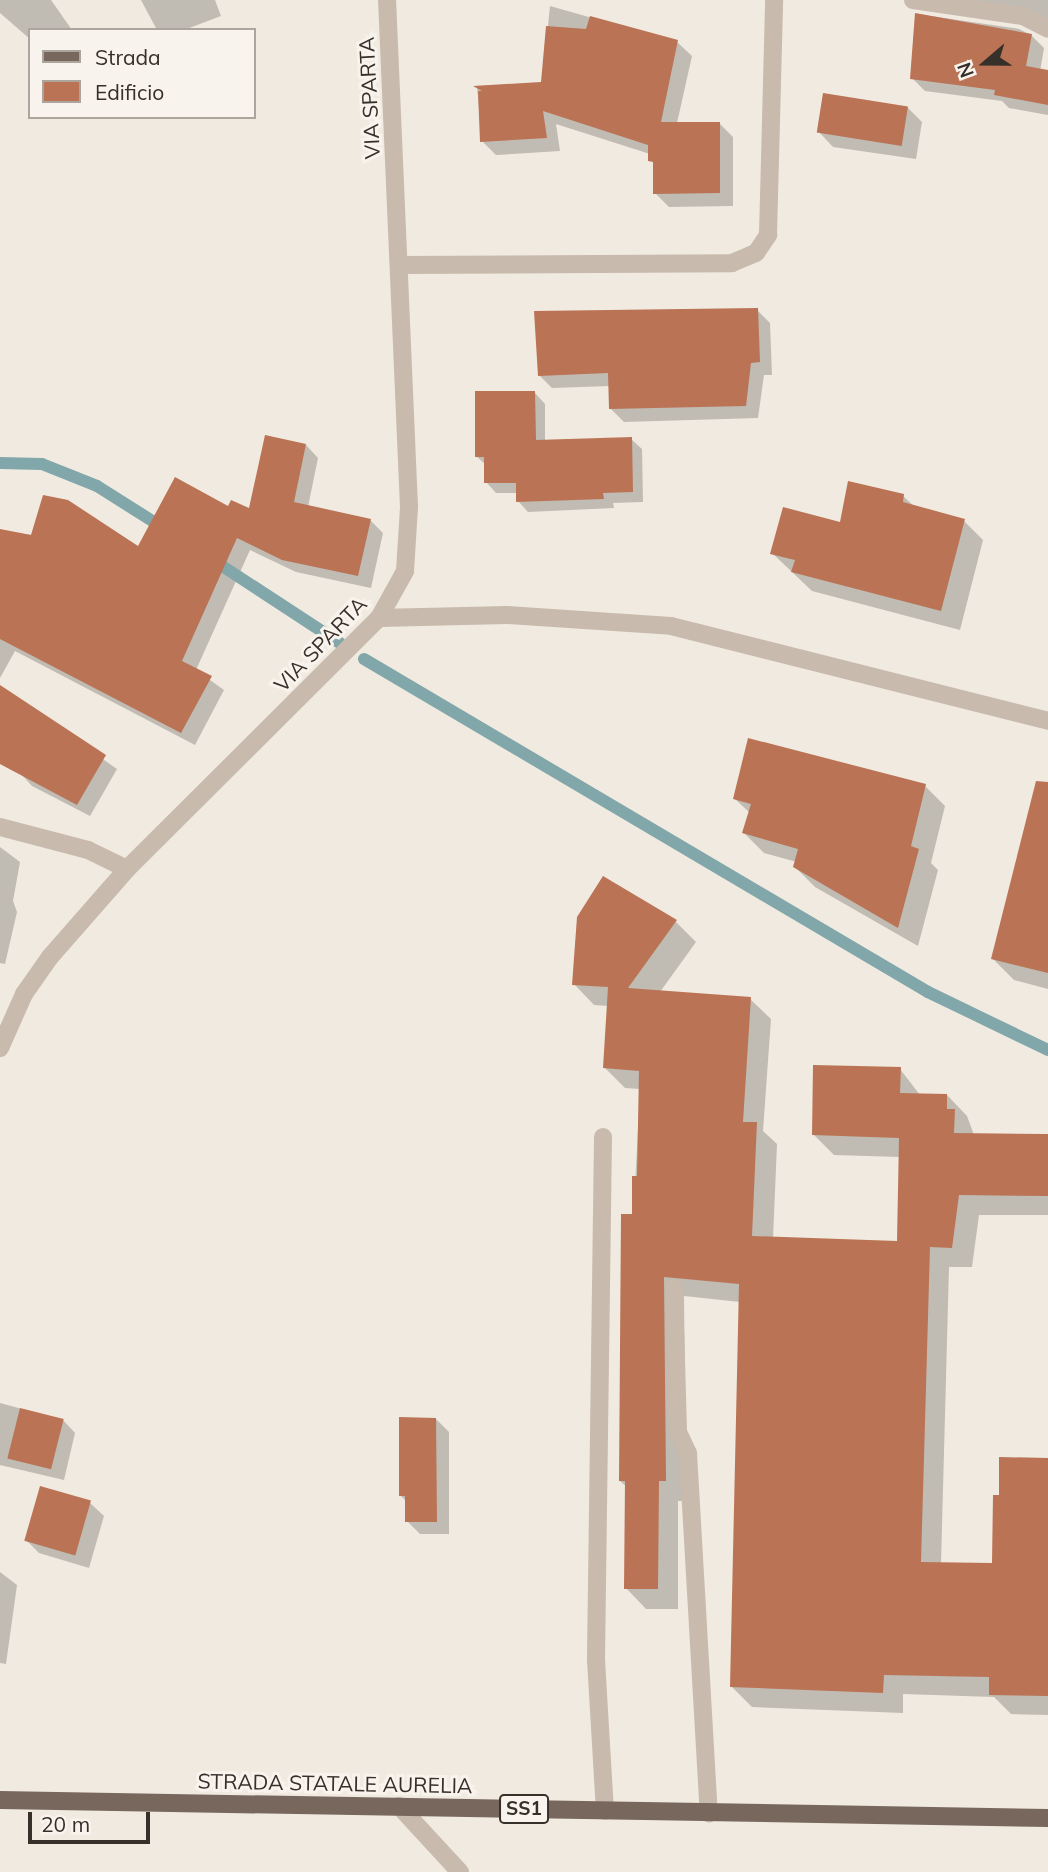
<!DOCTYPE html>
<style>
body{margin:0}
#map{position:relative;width:1048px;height:1872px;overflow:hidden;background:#f1eae0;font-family:Mulish,sans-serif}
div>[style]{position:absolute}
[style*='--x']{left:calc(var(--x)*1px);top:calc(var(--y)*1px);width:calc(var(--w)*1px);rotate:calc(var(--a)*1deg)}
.shadow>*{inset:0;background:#0003}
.stream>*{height:12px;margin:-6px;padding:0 6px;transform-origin:6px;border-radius:6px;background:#81a7ab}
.building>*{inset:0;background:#ba7354;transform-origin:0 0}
.minor>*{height:18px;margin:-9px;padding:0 9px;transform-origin:9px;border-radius:9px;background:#c8baac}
.major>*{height:18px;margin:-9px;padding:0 9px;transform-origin:9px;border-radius:9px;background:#77675d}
span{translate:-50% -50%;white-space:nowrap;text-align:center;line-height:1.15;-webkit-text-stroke:6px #f8f3ec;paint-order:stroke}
.shield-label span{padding:2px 5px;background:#f8f3ec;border:2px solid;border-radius:5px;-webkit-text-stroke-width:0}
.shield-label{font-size:19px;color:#372f2a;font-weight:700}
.street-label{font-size:21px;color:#372f2a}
.legend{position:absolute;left:28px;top:28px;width:228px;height:91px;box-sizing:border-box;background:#f8f3ec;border:2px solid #aba59e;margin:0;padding:9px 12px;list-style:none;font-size:21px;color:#372f2a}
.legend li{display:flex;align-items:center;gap:14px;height:35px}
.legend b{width:35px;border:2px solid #aba59e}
.north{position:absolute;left:950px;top:28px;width:70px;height:70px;-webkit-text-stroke:5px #f8f3ec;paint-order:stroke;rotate:250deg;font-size:19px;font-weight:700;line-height:28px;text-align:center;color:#372f2a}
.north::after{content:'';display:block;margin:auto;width:24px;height:32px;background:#372f2a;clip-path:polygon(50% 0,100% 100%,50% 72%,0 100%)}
.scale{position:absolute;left:28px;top:1812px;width:122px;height:32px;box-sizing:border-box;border:4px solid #372f2a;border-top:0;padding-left:9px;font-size:21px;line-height:24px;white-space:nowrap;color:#372f2a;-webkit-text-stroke:5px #f8f3ec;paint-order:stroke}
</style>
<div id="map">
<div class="shadow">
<div style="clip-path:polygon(0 0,51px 0,72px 30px,30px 30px,30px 39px,0 13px)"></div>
<div style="clip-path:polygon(141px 0,215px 0,221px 16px,184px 30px,157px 30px)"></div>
<div style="clip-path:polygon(931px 0,1048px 0,1048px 23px)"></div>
<div style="clip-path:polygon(550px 6px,677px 42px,692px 56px,677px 123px,719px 123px,733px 137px,733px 206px,669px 207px,655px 193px,655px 166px,650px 154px,556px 124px,560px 151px,496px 155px,482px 141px,477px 87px,542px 84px)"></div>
<div style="clip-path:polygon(917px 14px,1019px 29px,1031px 35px,1044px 48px,1040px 71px,1048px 72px,1048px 115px,1009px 108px,1002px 101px,925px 91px,912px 78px)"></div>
<div style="clip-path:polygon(907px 107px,922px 122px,916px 159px,833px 147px,819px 132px)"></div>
<div style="clip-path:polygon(757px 310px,770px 323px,772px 375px,764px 375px,758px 418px,624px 422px,611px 409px,610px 386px,552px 388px,539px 375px)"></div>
<div style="clip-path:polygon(535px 393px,545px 404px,545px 441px,631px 439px,642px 449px,643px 502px,613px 503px,614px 508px,528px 512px,518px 501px,518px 493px,496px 493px,486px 482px,486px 465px,477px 457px)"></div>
<div style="clip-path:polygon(306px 445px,318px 458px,308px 507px,370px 520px,383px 533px,371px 588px,296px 572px,250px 550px,196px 670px,224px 690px,195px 745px,15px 651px,0 678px,0 531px,138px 548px,228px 508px,250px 511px)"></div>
<div style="clip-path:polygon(903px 496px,915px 507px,964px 521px,983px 540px,960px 630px,812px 591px,772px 553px)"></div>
<div style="clip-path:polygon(0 687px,117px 769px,90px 816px,32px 786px,0 751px)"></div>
<div style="clip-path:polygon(925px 786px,945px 806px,931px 863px,938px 870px,918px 946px,815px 887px,795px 867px,797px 862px,764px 853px,744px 833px,750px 813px,735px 799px)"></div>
<div style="clip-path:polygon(1048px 820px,1048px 989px,1014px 980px,993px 959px)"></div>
<div style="clip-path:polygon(0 847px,20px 862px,13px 901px,17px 912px,5px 964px,0 963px)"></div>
<div style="clip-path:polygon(676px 922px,696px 942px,660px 992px,750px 999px,771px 1019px,763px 1131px,777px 1144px,773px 1239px,898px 1243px,900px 1157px,834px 1155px,813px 1134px,900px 1069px,920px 1095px,947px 1095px,967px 1116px,974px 1135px,1048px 1136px,1048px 1215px,979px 1215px,972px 1267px,949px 1267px,941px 1564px,993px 1565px,1001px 1497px,1048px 1459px,1048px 1715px,1011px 1714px,994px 1697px,903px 1694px,903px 1713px,752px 1707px,732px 1687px,740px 1302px,684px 1296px,686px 1501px,678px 1501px,678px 1609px,646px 1609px,626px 1588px,627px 1487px,620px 1481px,640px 1089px,625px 1088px,605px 1068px,609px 1006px,594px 1005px,574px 984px)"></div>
<div style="clip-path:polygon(0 1403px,63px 1420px,75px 1433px,64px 1480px,0 1465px)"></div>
<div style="clip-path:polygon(436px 1419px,449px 1432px,449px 1534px,420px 1534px,407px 1521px,407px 1502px,400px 1495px)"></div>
<div style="clip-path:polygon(90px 1503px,104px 1516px,89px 1568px,39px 1553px,25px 1539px)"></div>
<div style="clip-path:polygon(0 1572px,17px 1585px,6px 1664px,0 1663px)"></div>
</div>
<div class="stream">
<div style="--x:0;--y:463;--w:42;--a:1.4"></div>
<div style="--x:42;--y:464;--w:59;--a:21.8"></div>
<div style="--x:97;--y:486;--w:80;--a:32.3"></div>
<div style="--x:210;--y:558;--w:155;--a:33.2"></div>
<div style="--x:364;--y:659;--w:655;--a:30.56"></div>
<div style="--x:928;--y:992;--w:133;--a:25.8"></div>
</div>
<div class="building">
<div style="clip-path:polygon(915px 13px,1032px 34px,1026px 66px,1048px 70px,1048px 105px,994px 95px,995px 90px,910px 79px)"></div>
<div style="clip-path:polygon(590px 16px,678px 40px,661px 122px,720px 122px,720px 193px,653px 194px,653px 162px,648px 161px,648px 145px,543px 111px,547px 138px,480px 142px,478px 91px,482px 91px,473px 86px,541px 82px,546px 26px,586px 29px)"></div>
<div style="left:823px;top:93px;width:86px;height:40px;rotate:9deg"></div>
<div style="clip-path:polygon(758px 308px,760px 362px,751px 363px,746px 406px,609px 409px,608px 373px,538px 376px,534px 311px)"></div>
<div style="clip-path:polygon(475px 391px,535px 391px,536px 440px,632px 437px,633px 492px,603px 493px,604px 499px,516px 502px,516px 483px,484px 483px,484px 457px,475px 457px)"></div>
<div style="clip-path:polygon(265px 435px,306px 444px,294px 502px,371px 519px,358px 576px,282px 560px,237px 538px,182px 661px,212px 676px,181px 733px,0 639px,0 529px,31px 535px,43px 495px,68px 500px,138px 546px,175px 477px,228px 506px,231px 500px,249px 508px)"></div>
<div style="clip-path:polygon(848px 481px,904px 494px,903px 502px,965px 519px,941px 611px,791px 572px,795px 560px,770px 554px,783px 507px,840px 522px)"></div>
<div style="clip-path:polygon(0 685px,106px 755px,77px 805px,0 764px)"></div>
<div style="clip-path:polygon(748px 738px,926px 784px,911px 846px,919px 849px,898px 928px,793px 867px,798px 849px,742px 833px,751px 804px,733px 799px)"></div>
<div style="clip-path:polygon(1036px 781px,1048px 782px,1048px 973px,991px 959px)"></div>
<div style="clip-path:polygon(603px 876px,677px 920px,628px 988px,751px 997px,743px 1122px,757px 1122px,752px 1236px,897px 1241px,899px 1138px,812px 1135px,813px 1065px,901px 1067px,900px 1093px,947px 1094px,947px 1109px,955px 1109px,954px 1133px,1048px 1134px,1048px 1196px,959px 1195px,952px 1248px,930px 1247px,921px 1562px,992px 1563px,993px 1495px,999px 1495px,999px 1457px,1048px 1458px,1048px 1696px,989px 1695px,989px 1677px,884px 1675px,883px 1693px,730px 1687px,739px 1284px,664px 1277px,666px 1481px,659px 1481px,658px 1589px,624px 1589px,625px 1481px,619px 1481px,621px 1214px,632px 1214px,632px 1176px,637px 1176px,639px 1071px,603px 1068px,608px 987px,572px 985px,577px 917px)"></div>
<div style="left:20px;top:1408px;width:45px;height:52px;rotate:14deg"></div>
<div style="clip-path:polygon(399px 1417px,436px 1418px,437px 1522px,405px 1522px,405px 1496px,399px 1496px)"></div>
<div style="left:40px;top:1486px;width:53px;height:57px;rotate:16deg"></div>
</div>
<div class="minor">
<div style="--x:913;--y:0;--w:111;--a:8.3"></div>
<div style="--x:1023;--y:16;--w:28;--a:27"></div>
<div style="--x:400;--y:265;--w:332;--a:-0.3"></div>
<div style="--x:732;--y:263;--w:26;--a:-23"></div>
<div style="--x:756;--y:253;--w:22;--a:-56"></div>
<div style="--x:768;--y:235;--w:235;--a:-88.5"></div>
<div style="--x:379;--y:618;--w:128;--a:-1.3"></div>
<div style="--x:507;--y:615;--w:164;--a:3.8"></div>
<div style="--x:671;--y:626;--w:389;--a:14.1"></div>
<div style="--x:0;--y:827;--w:91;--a:14.6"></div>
<div style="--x:88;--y:850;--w:43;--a:26"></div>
<div style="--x:0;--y:1048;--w:59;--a:-66"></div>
<div style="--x:24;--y:994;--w:45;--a:-54.9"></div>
<div style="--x:50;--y:957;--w:117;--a:-48.8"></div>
<div style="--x:127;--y:869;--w:356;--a:-44.9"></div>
<div style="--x:379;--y:618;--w:54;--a:-61"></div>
<div style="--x:405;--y:571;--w:64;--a:-86.4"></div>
<div style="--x:409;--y:507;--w:507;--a:-92.48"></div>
<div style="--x:603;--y:1137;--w:523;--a:90.77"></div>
<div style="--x:596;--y:1660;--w:151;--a:86.6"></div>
<div style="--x:674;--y:1288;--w:144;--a:88.4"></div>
<div style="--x:678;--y:1432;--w:23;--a:65"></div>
<div style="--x:688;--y:1453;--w:361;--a:86.7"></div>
<div style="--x:399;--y:1806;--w:90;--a:47.3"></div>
</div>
<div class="major">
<div style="--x:0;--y:1800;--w:1048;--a:0.98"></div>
</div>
<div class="shield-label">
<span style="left:524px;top:1809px">SS1</span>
</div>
<div class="street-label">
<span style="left:369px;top:98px;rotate:-93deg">VIA SPARTA</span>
<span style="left:320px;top:644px;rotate:-46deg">VIA SPARTA</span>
<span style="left:335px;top:1783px;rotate:1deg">STRADA STATALE AURELIA</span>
</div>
<ul class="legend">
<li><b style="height:9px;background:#77675d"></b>Strada</li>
<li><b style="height:19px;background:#ba7354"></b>Edificio</li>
</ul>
<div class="north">N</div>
<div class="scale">20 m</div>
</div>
